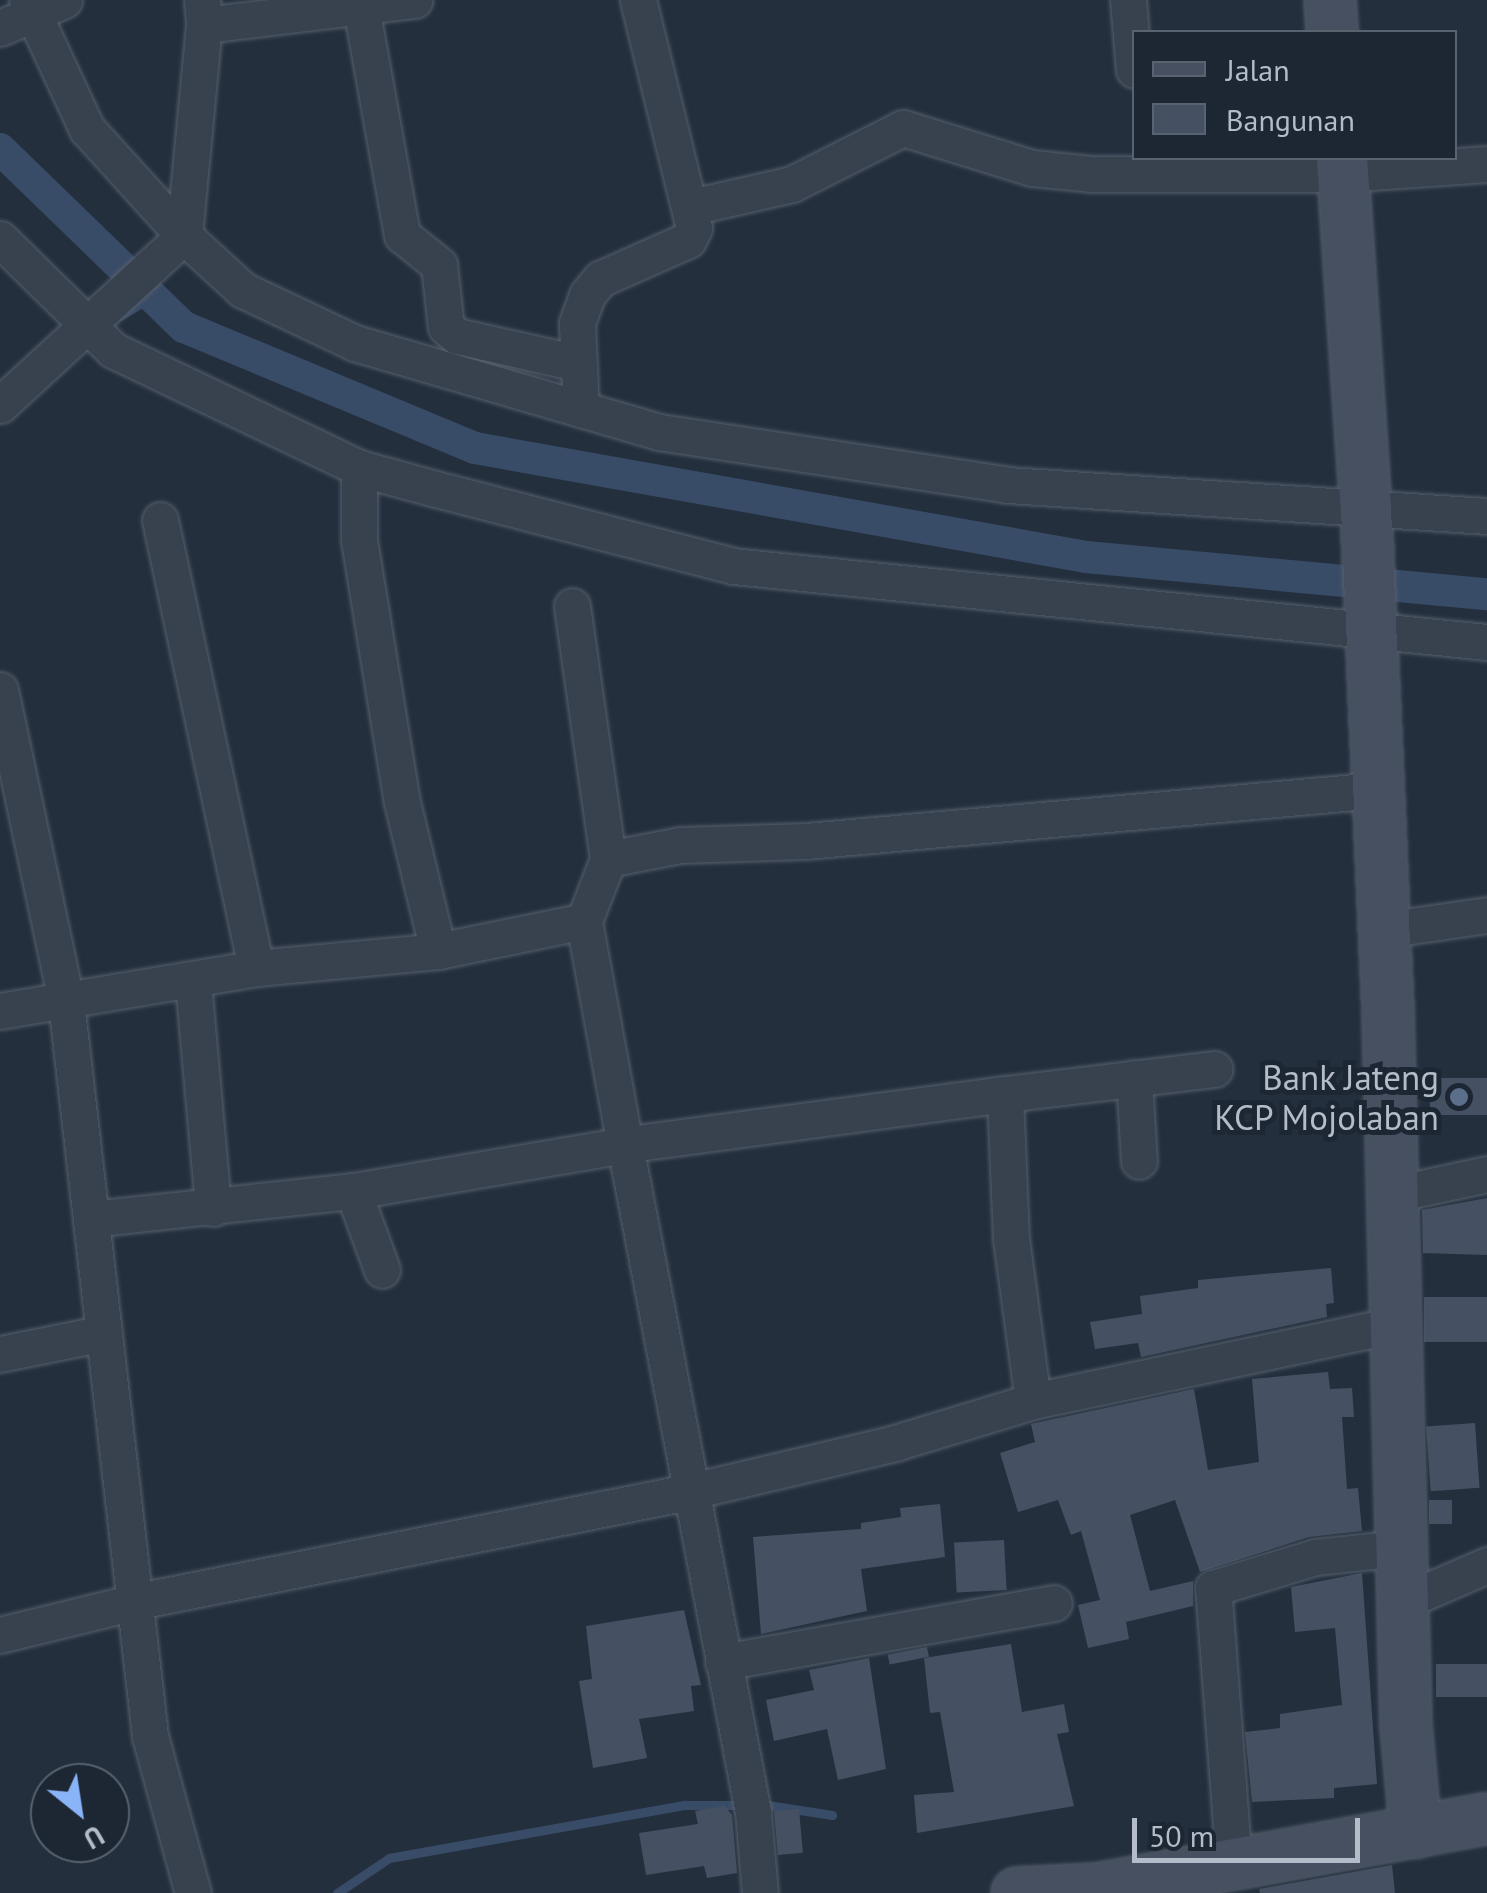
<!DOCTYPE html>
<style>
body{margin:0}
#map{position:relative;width:1487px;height:1893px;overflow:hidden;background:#242f3e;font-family:"PT Sans",sans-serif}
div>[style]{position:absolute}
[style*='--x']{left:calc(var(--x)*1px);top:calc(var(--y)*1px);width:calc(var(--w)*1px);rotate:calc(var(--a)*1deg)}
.stream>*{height:9px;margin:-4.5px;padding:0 4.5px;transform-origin:4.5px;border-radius:4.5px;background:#394c67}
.canal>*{height:32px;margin:-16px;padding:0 16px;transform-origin:16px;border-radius:16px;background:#394c67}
.building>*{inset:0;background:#455162;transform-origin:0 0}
.roads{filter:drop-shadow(0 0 2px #565f6c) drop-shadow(0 0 2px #565f6c)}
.minor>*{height:35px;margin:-17.5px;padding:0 17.5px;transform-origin:17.5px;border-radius:17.5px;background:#38414e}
.secondary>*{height:50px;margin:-25px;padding:0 25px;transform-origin:25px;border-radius:25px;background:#465061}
.dots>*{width:28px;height:28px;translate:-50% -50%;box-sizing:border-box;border:5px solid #1d2633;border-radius:50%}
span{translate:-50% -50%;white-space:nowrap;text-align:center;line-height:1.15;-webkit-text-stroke:10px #1d2633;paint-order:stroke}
.poi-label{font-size:35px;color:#b4bcc9}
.right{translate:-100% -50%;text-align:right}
.legend{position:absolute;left:1132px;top:30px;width:325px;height:130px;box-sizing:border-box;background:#1d2633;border:2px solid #59626f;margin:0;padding:12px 18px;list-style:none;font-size:30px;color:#b4bcc9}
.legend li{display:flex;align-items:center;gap:20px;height:50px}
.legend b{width:50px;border:2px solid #59626f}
.north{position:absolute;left:30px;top:1763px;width:100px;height:100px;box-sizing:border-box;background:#1d2633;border:2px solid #59626f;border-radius:50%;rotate:150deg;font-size:28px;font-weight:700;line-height:40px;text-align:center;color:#b4bcc9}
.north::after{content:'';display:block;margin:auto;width:35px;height:45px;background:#8ab4f8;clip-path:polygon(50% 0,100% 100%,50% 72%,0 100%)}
.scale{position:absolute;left:1132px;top:1818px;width:228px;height:45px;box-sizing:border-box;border:5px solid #b4bcc9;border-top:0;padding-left:12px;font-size:30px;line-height:35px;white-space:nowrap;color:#b4bcc9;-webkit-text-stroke:8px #1d2633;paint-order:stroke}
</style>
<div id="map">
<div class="stream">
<div style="--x:120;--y:316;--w:37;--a:-31"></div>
<div style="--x:761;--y:1804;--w:72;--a:8.8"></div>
<div style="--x:337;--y:1893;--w:63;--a:-33.9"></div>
<div style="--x:389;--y:1858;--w:301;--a:-10.2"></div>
<div style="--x:685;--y:1805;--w:60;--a:0"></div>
</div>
<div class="canal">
<div style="--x:0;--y:149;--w:256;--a:44.1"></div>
<div style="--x:184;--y:327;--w:315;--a:22.6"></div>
<div style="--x:475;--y:448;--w:621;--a:10.11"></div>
<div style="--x:1086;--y:557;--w:403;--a:5.3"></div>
</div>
<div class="building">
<div style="left:1487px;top:1078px;width:37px;height:57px;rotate:90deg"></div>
<div style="clip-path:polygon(1487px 1198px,1487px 1255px,1423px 1253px,1422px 1210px)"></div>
<div style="clip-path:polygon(1331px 1268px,1334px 1303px,1326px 1304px,1327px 1317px,1141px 1357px,1138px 1343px,1095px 1349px,1090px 1322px,1142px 1314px,1140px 1296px,1198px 1288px,1198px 1280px)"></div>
<div style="left:1487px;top:1297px;width:45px;height:63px;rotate:90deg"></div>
<div style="clip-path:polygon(1328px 1372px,1330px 1389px,1352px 1388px,1354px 1417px,1342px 1417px,1347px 1489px,1358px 1488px,1362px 1531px,1309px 1537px,1200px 1572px,1175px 1500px,1130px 1515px,1150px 1591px,1193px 1581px,1193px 1606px,1126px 1622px,1129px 1639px,1088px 1648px,1078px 1605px,1100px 1600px,1081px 1531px,1071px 1535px,1058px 1500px,1018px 1512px,1000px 1453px,1035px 1442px,1031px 1424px,1194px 1389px,1208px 1470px,1259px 1462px,1252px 1379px)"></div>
<div style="left:1475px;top:1423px;width:65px;height:49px;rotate:86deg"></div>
<div style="left:1429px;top:1500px;width:23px;height:24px"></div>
<div style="clip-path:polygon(940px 1504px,945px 1557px,861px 1569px,867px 1611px,761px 1634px,753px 1537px,861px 1529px,861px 1523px,901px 1517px,900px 1508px)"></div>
<div style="left:1004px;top:1540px;width:50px;height:50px;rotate:87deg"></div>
<div style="clip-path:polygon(1362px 1573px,1377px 1784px,1334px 1788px,1334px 1798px,1252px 1802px,1245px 1732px,1280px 1728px,1280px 1714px,1342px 1705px,1335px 1628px,1295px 1632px,1291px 1587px)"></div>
<div style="clip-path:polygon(684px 1610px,701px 1685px,691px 1686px,694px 1711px,639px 1719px,647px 1758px,593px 1768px,579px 1681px,592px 1679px,586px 1626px)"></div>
<div style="clip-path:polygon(1011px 1644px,1022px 1712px,1064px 1704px,1069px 1732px,1057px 1734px,1074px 1806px,917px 1833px,914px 1795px,954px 1792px,940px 1712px,930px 1713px,924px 1658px)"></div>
<div style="left:927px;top:1647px;width:10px;height:40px;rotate:79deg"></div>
<div style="clip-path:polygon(869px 1658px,886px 1769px,838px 1780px,827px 1729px,774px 1741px,766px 1700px,814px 1690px,809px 1670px)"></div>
<div style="left:1487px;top:1664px;width:33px;height:51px;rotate:90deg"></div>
<div style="clip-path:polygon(725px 1806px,732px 1815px,737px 1873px,707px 1878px,704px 1866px,646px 1875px,639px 1833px,698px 1824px,695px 1811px)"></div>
<div style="left:799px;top:1809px;width:44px;height:25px;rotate:85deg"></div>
<div style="clip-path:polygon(1392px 1865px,1395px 1893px,1260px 1893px,1259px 1889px)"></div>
</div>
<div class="roads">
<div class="minor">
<div style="--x:27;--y:0;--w:142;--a:65.1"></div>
<div style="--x:87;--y:129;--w:144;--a:47.8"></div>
<div style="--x:184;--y:236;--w:80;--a:42.5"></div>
<div style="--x:243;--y:290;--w:124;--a:25.3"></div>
<div style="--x:355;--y:343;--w:317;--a:16.3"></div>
<div style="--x:659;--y:432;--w:353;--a:8.6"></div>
<div style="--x:1008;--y:485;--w:480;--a:3.7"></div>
<div style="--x:202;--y:0;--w:25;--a:85"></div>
<div style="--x:204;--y:25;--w:212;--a:-6.8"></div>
<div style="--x:1128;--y:0;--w:70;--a:85.1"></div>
<div style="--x:361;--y:7;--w:232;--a:79.8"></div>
<div style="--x:402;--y:235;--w:48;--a:39"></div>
<div style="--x:439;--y:265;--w:62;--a:83.6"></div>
<div style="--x:446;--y:327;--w:14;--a:39"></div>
<div style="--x:457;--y:336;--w:124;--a:12.6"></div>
<div style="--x:0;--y:28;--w:70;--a:-23.6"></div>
<div style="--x:691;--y:207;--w:104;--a:-12.8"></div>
<div style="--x:792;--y:184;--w:124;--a:-26.8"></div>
<div style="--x:903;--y:128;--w:135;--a:17.2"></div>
<div style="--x:1032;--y:168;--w:59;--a:5.8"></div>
<div style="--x:1091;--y:174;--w:252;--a:0"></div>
<div style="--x:1343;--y:174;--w:144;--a:-4"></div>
<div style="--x:0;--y:239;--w:158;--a:44.5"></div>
<div style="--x:113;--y:350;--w:273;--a:25.6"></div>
<div style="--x:359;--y:468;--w:80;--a:15.3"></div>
<div style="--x:436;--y:489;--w:307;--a:14.5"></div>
<div style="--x:733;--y:566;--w:758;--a:5.76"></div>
<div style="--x:0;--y:405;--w:250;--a:-42.6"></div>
<div style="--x:184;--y:236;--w:212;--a:-84.6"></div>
<div style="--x:581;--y:409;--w:86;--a:-92.7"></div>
<div style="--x:577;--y:323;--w:30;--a:-70"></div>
<div style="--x:587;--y:295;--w:21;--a:-51"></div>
<div style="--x:600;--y:279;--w:96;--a:-23.9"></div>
<div style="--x:688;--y:240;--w:13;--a:-63"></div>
<div style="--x:694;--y:228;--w:235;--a:-103.8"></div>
<div style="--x:359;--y:468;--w:72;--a:90"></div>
<div style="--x:359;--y:540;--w:266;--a:80.7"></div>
<div style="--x:402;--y:802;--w:153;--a:76.4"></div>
<div style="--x:160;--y:520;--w:458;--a:77.9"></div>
<div style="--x:572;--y:606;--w:256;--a:81.9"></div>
<div style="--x:0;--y:690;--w:318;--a:78"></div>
<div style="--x:66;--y:1001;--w:740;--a:83.48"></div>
<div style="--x:150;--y:1736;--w:163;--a:74.7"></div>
<div style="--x:1384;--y:930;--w:104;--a:-8.3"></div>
<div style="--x:193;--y:982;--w:227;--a:84.9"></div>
<div style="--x:0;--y:1011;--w:260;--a:-9.5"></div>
<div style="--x:256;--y:968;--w:183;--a:-5.3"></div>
<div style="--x:438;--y:951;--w:149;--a:-11.6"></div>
<div style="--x:1134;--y:1078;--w:83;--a:86.6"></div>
<div style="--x:1005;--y:1094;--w:211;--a:-6.8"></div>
<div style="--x:353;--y:1191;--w:84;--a:69.8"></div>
<div style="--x:1390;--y:1195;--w:99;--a:-12.2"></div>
<div style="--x:91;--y:1219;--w:263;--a:-6.1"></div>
<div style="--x:353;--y:1191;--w:276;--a:-9.6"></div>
<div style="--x:625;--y:1145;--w:679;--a:79.14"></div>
<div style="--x:753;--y:1812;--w:81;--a:85.1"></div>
<div style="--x:0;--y:1354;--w:106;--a:-11.4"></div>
<div style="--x:1033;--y:1401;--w:163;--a:-97.7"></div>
<div style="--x:1011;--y:1239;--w:145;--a:-92.4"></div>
<div style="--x:1005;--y:1094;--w:383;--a:172.4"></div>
<div style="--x:625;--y:1145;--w:228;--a:-100.4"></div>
<div style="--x:584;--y:921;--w:66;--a:-68.8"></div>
<div style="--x:608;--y:859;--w:73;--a:-11"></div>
<div style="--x:680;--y:845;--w:126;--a:-1.8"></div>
<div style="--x:806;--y:841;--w:574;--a:-5.1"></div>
<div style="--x:1402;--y:1602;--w:93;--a:-23.5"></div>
<div style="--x:0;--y:1635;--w:142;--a:-13.8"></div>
<div style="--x:138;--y:1601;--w:561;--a:-11.21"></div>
<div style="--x:688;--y:1492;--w:213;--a:-13.3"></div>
<div style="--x:895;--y:1443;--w:144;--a:-16.9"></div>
<div style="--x:1033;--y:1401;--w:369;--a:-11.9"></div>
<div style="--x:723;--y:1662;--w:336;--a:-10.1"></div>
<div style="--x:1234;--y:1865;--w:278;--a:-94.3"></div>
<div style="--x:1213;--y:1588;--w:107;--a:-16.9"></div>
<div style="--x:1315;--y:1557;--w:86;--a:-6"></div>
</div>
<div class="secondary">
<div style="--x:1330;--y:0;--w:32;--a:86"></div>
<div style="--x:1342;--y:158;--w:352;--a:86.1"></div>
<div style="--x:1366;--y:509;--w:502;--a:87.49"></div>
<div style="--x:1388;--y:1011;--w:715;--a:88.56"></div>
<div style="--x:1406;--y:1726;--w:107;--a:84.7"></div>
<div style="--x:1017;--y:1893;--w:79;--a:-2.9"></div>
<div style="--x:1096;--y:1889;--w:397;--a:-10.2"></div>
</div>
</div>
<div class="dots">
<div style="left:1459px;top:1097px;background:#5c6f8a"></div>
</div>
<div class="poi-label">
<span class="right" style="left:1439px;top:1097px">Bank Jateng<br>KCP Mojolaban</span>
</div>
<ul class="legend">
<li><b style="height:12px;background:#465061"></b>Jalan</li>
<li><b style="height:28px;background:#455162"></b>Bangunan</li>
</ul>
<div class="north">U</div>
<div class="scale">50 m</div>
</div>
